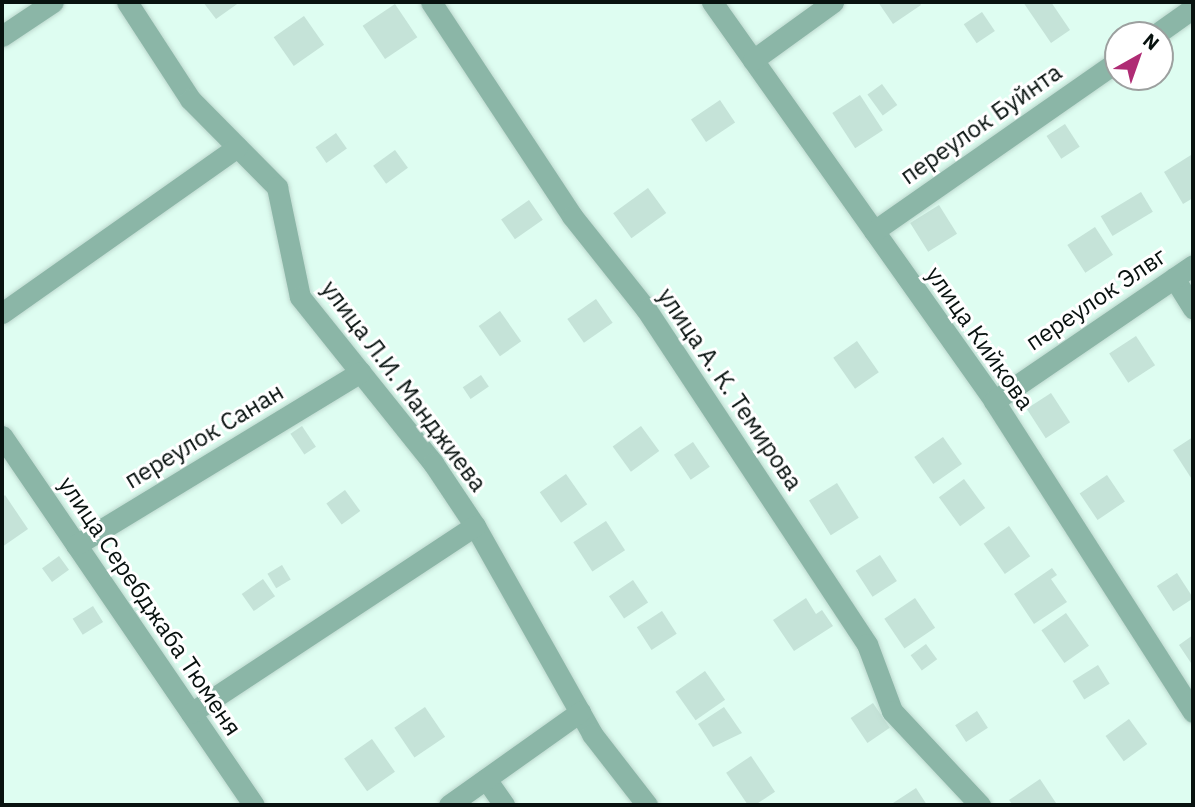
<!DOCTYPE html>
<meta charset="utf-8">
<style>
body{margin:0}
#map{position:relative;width:1195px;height:807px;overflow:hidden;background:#defdf1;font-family:"IBM Plex Sans",sans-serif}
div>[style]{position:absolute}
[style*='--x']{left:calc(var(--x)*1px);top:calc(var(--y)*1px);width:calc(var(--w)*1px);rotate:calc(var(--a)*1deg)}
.building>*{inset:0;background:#c5e3d8;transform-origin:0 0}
.roads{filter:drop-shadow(0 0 2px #bcd7cd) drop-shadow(0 0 2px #bcd7cd)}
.minor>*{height:21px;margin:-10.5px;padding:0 10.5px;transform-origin:10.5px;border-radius:10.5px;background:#8bb6a7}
span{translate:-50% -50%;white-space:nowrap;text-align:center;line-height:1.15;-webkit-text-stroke:6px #fff;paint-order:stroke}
.street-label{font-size:24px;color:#08120f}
.frame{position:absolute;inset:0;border:4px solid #08120f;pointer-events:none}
.north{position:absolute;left:1104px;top:21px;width:70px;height:70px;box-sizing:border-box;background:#fff;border:2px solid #9ca09f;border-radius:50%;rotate:40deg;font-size:19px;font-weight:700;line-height:28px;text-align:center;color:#08120f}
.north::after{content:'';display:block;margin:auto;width:24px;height:32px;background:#af2c74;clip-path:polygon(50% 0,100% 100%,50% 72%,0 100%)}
</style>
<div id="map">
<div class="building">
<div style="clip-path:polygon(203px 2px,240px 2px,216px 19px)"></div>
<div style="clip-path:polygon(878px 2px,919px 2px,921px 5px,893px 24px)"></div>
<div style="clip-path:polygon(1023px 2px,1051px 2px,1070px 30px,1051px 43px)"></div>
<div style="left:395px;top:4px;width:40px;height:39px;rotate:56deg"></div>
<div style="left:982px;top:12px;width:23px;height:22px;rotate:56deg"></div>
<div style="left:304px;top:16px;width:35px;height:37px;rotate:55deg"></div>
<div style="clip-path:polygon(1160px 65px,1166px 74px,1149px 85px,1143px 77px,1160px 77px)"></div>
<div style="left:882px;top:84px;width:26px;height:18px;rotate:54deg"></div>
<div style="left:860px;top:95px;width:42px;height:33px;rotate:57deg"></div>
<div style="left:720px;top:100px;width:27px;height:35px;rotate:56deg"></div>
<div style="left:1065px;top:124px;width:27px;height:22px;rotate:57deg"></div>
<div style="left:336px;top:133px;width:19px;height:25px;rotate:55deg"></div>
<div style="left:395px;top:150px;width:22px;height:27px;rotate:54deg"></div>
<div style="clip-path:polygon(1191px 155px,1193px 198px,1183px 204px,1164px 172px)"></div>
<div style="left:648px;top:188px;width:31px;height:43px;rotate:54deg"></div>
<div style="left:1141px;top:192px;width:23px;height:47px;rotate:59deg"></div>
<div style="left:529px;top:200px;width:24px;height:34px;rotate:55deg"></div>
<div style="left:939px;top:205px;width:34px;height:34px;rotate:58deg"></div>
<div style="left:1095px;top:227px;width:33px;height:33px;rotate:57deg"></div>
<div style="left:596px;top:299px;width:29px;height:35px;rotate:55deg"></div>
<div style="left:500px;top:311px;width:37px;height:26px;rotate:55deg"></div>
<div style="left:1136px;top:336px;width:35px;height:32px;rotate:57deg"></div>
<div style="left:857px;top:341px;width:38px;height:29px;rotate:55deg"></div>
<div style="left:481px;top:375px;width:14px;height:22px;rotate:56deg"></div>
<div style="left:1051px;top:393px;width:35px;height:29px;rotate:57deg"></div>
<div style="left:302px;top:426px;width:25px;height:14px;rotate:56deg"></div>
<div style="left:641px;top:426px;width:31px;height:35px;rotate:54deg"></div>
<div style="left:943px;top:437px;width:33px;height:35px;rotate:55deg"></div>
<div style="clip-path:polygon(1193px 437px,1193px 481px,1173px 450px)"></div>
<div style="left:693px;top:442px;width:30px;height:23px;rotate:56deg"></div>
<div style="left:566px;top:474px;width:37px;height:32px;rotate:55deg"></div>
<div style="left:1107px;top:475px;width:32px;height:33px;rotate:56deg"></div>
<div style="left:964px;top:479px;width:36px;height:31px;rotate:54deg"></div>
<div style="left:837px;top:483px;width:41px;height:33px;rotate:58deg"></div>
<div style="left:345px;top:490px;width:26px;height:23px;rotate:54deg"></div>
<div style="clip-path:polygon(5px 495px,28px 529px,2px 547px,2px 498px)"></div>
<div style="left:606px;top:521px;width:35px;height:39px;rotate:57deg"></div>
<div style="left:1009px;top:526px;width:37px;height:31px;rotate:55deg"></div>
<div style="left:880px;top:555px;width:31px;height:29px;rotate:57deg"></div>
<div style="left:59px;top:556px;width:17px;height:21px;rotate:54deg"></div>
<div style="left:282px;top:565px;width:17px;height:17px;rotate:59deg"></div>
<div style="clip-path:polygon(1052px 568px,1057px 575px,1051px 579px,1067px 602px,1034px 624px,1014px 594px)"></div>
<div style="left:1177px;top:573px;width:30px;height:24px;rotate:57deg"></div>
<div style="left:263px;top:579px;width:21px;height:26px;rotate:55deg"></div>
<div style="left:633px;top:580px;width:27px;height:29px;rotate:56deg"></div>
<div style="clip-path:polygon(806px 598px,816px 614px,822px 610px,833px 626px,794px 651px,773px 620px)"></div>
<div style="left:915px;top:598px;width:36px;height:37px;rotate:56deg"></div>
<div style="left:93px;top:606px;width:19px;height:24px;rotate:58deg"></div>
<div style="left:662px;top:611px;width:27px;height:30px;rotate:57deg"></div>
<div style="left:1066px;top:613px;width:40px;height:30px;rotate:55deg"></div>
<div style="clip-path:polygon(1193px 635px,1193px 666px,1179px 645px)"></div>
<div style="left:926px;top:644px;width:19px;height:19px;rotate:54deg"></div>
<div style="left:1098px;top:665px;width:22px;height:30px;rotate:58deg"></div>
<div style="left:705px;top:671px;width:35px;height:36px;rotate:55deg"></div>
<div style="left:873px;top:703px;width:30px;height:27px;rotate:56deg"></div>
<div style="left:425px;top:707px;width:36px;height:37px;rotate:56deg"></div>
<div style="clip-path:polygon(724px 707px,742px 733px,713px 747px,698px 724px)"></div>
<div style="left:977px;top:711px;width:20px;height:26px;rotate:57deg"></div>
<div style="left:1129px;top:719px;width:31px;height:29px;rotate:54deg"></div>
<div style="left:372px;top:739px;width:40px;height:34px;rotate:55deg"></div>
<div style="left:751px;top:756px;width:43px;height:30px;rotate:56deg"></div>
<div style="clip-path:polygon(1040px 779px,1056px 803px,1013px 805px,1009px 800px)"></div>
<div style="clip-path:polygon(916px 788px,927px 805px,890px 805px)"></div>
</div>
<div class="roads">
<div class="minor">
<div style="--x:127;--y:2;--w:116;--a:57"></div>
<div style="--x:190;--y:99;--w:124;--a:45.3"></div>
<div style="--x:277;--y:187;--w:112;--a:78.2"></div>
<div style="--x:300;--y:297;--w:213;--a:51.3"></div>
<div style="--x:433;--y:463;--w:76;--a:56.3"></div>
<div style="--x:475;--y:526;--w:239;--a:60.6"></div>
<div style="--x:592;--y:734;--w:90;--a:52.2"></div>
<div style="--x:431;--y:2;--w:256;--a:56.6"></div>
<div style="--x:572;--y:216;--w:119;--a:51.5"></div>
<div style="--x:646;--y:309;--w:401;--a:56.6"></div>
<div style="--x:867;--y:644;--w:72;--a:69.5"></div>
<div style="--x:892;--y:711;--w:129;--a:46.9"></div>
<div style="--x:712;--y:2;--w:489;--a:54.7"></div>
<div style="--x:994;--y:401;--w:369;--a:57.4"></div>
<div style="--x:1155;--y:35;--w:47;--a:-35.4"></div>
<div style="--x:2;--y:36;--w:61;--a:-33.7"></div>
<div style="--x:753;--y:60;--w:99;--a:-35.9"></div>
<div style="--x:874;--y:231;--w:297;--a:-34.9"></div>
<div style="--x:1174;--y:278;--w:36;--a:58"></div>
<div style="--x:2;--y:313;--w:288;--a:-35.2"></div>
<div style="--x:994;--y:401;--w:241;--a:-34.3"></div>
<div style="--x:2;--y:436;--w:447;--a:55.7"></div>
<div style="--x:76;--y:545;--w:333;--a:-31.3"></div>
<div style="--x:191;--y:713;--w:340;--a:-33.4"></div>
<div style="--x:486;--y:779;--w:32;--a:55"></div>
<div style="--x:449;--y:805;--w:161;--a:-35.4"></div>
</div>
</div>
<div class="street-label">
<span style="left:981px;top:124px;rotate:-35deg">переулок Буйнта</span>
<span style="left:1096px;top:299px;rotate:-34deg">переулок Элвг</span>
<span style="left:980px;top:338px;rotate:55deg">улица Кийкова</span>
<span style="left:404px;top:386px;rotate:53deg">улица Л.И. Манджиева</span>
<span style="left:730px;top:389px;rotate:56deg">улица А. К. Темирова</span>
<span style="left:204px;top:436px;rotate:-31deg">переулок Санан</span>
<span style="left:150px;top:606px;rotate:56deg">улица Серебджаба Тюменя</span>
</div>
<div class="frame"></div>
<div class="north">N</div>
</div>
